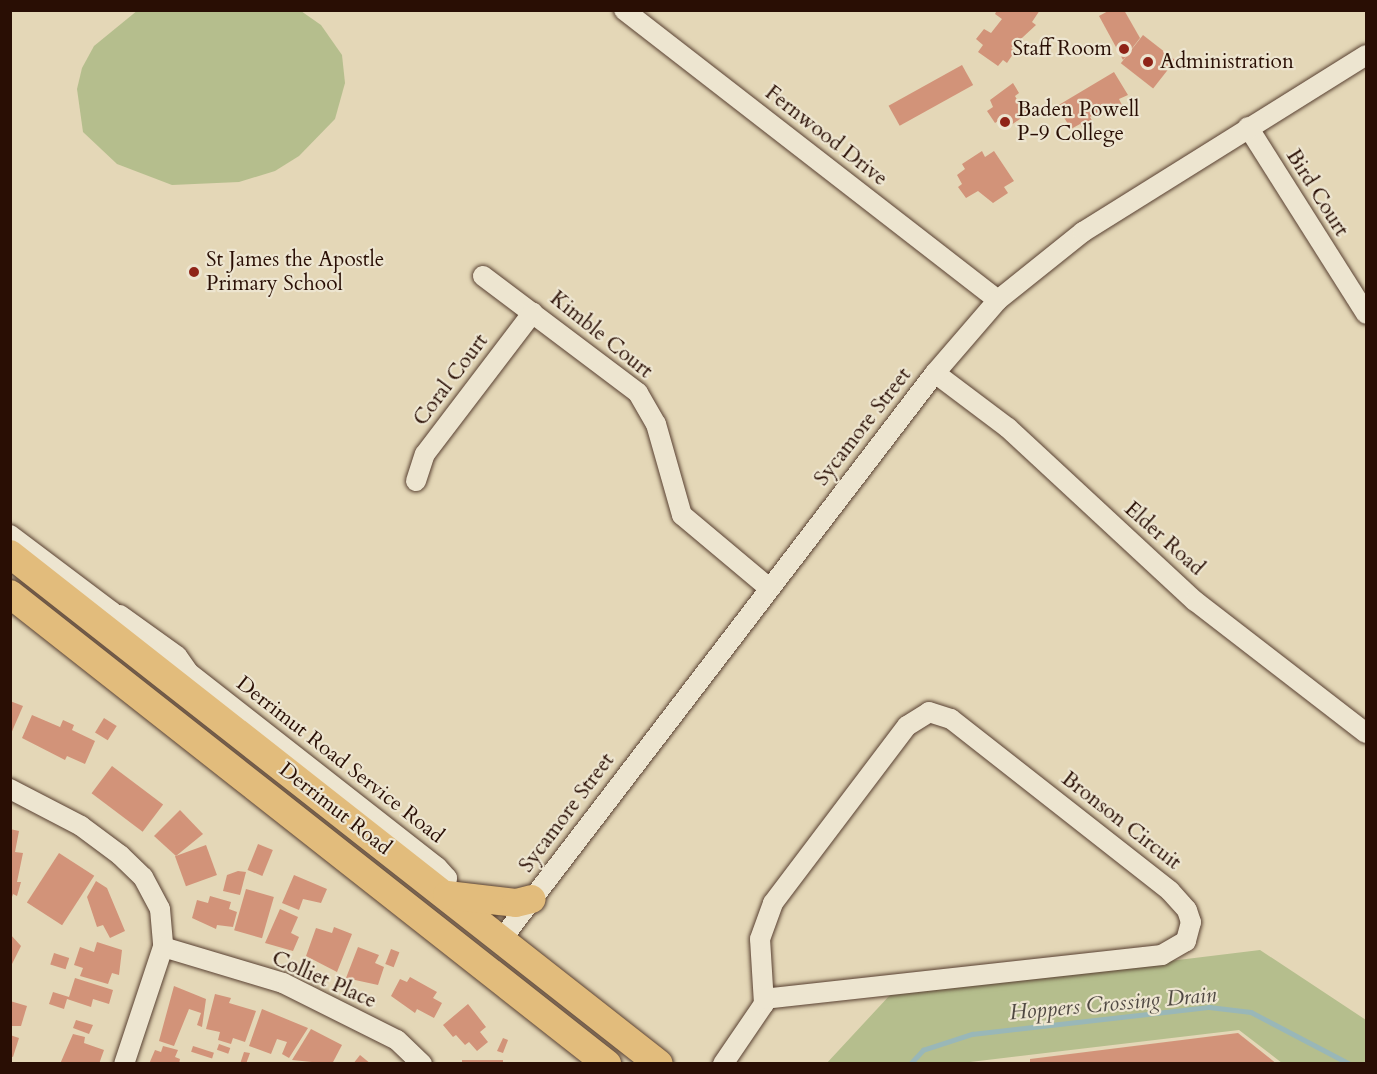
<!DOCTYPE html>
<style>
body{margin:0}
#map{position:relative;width:1377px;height:1074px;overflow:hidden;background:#e4d7b7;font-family:Cardo,serif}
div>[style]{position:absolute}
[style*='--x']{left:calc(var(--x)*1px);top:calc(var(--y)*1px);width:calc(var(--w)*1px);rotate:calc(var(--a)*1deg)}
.green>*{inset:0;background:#b5be8d}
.stream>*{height:4.5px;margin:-2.25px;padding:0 2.25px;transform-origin:2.25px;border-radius:2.25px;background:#99b7b8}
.building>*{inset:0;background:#d29379;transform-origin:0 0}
.roads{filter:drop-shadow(0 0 2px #584031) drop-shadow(0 0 2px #584031)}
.minor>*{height:20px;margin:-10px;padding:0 10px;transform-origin:10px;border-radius:10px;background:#ede5d0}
.highway>*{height:28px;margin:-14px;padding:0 14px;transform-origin:14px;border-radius:14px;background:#e2bc7c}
.dots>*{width:16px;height:16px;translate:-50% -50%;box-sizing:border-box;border:3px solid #ede5d0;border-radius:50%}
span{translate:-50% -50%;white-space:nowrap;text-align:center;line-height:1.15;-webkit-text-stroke:4.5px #ede5d0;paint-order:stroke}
.poi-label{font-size:21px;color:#290e04}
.right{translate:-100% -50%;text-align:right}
.left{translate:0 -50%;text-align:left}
.street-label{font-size:21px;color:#290e04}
.water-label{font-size:22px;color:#504943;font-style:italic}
.frame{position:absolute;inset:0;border:12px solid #290e04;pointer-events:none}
</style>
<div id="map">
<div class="green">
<div style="clip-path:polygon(138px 10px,301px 11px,321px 25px,342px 55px,345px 83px,335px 119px,299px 156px,275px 171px,239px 182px,172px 185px,117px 164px,83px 132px,77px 89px,82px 68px,94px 46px)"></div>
<div style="clip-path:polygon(1260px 950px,1366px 1020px,1366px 1063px,1282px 1063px,1239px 1030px,962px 1063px,826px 1064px,890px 995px)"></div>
</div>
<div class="stream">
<div style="--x:910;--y:1064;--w:19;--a:-47"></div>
<div style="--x:923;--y:1050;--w:52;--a:-18.1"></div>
<div style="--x:972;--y:1034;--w:239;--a:-6.5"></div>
<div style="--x:1209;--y:1007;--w:42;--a:6.8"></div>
<div style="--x:1251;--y:1012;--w:112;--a:27.7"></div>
</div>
<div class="building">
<div style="clip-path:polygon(997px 10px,1040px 10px,1032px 22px,1036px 25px,1011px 48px,1015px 51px,1007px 63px,1003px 60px,998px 66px,978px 52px,983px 45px,976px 39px,984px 29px,991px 33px,1002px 19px,995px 14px)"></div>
<div style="clip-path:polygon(1110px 10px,1124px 10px,1140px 38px,1123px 60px,1099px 16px)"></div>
<div style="left:1143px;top:35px;width:41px;height:36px;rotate:38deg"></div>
<div style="left:962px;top:65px;width:23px;height:84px;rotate:61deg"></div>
<div style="clip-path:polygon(1114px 72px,1128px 95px,1119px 99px,1123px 107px,1113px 113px,1108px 106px,1090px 117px,1094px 124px,1084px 130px,1080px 124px,1071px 129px,1057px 106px)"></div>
<div style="clip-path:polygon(1013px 83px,1019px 93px,1015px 96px,1020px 105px,1025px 102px,1030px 112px,1007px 128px,1002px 118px,995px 123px,987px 111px,993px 107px,990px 100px)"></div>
<div style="clip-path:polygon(982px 151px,985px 157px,994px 151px,1014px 181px,1004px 187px,1008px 193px,993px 203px,978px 191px,966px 198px,958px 187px,962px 184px,957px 175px,965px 169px,962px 164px)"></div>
<div style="clip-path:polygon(10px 701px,23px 706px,10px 736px)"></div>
<div style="clip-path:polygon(32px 715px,60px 727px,63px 720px,74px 725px,72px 730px,95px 741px,85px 764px,67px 756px,65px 760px,22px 738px)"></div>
<div style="left:104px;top:718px;width:15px;height:17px;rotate:32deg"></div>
<div style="left:112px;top:766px;width:64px;height:34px;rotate:37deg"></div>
<div style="clip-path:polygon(180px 810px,203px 834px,176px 856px,154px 836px)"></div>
<div style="clip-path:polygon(10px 829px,19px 831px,15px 852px,23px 853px,17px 882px,21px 882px,17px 896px,13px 894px,11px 900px)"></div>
<div style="left:258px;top:844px;width:16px;height:28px;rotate:22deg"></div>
<div style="left:206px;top:845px;width:32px;height:33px;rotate:70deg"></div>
<div style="left:59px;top:853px;width:42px;height:59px;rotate:33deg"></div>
<div style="clip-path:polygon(238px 871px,246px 872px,240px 895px,223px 891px,227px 875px)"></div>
<div style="clip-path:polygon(294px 875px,327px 889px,321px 903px,303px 899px,299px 910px,282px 903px)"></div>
<div style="clip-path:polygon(96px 881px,107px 888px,125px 931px,110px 938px,103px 925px,97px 927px,87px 897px)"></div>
<div style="left:246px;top:889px;width:29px;height:43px;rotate:16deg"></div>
<div style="clip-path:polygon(210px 896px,231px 902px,229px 909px,237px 912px,233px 927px,217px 925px,216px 929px,192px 918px,197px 900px,208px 903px)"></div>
<div style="clip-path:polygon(280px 909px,298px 917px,291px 933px,299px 937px,293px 951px,265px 943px)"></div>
<div style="clip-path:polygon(334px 927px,352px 934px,337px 972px,306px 956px,316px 928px,332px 933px)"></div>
<div style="clip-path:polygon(10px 934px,21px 946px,10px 968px)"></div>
<div style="clip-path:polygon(97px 942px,122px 950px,119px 975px,112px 973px,108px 984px,80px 976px,83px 968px,74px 965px,80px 947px,94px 952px)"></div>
<div style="clip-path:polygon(358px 947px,379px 955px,375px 963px,384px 967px,378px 985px,346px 978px)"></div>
<div style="left:391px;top:949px;width:9px;height:16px;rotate:21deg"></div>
<div style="left:54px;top:953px;width:16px;height:12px;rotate:18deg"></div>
<div style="clip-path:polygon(410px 977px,437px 992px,433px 998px,442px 1003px,434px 1018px,417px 1009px,415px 1013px,391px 996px,400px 979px,407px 982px)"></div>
<div style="clip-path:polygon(75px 978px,113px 990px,109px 1004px,93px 999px,91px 1007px,67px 999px,64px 1009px,49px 1004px,53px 992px,69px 997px)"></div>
<div style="clip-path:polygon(174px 986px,206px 999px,202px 1027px,197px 1025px,201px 1013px,189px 1009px,174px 1046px,159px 1041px)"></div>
<div style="clip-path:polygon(215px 994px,231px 998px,229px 1003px,256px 1011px,245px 1042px,233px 1038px,231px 1044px,218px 1040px,220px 1032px,206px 1029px)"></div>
<div style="clip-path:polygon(10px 1001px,27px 1006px,21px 1026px,10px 1026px)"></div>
<div style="clip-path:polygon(468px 1004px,486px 1027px,480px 1032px,488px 1042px,477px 1051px,469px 1042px,465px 1045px,456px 1035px,453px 1037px,443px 1025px)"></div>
<div style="clip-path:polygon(262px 1009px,308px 1028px,289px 1058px,282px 1054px,287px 1042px,277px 1039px,271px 1054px,249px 1046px)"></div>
<div style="clip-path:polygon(76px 1020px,93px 1025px,89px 1034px,73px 1028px)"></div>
<div style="clip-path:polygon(311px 1029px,342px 1045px,332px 1064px,292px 1060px)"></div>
<div style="clip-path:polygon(1238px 1033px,1277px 1064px,1030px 1064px,1030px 1059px)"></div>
<div style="clip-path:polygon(73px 1034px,85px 1037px,84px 1043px,104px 1050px,99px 1064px,60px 1064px)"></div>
<div style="clip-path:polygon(10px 1035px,19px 1038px,13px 1057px,10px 1056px)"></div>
<div style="clip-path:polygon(503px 1038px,508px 1040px,503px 1053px,497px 1051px)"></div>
<div style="left:219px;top:1044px;width:12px;height:6px;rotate:20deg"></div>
<div style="clip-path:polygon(163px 1046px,178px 1050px,175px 1057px,180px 1059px,179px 1064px,149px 1064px,155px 1050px,161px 1052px)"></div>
<div style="left:193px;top:1046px;width:22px;height:6px;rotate:18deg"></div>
<div style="clip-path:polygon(244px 1052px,250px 1053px,246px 1064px,240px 1064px)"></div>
<div style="clip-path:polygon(360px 1055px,371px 1064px,353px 1064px)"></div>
<div style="left:462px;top:1060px;width:41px;height:4px"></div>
</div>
<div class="roads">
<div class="minor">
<div style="--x:624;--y:10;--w:473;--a:37.8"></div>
<div style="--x:1248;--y:127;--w:221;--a:57.7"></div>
<div style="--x:483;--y:276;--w:194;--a:37"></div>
<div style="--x:638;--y:393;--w:36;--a:60"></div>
<div style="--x:656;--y:424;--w:95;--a:74.1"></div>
<div style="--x:682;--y:515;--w:114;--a:40"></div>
<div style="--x:935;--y:373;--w:91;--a:37"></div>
<div style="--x:1008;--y:428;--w:255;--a:42.8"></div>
<div style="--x:1195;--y:601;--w:216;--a:37.7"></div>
<div style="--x:416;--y:481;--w:28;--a:-72"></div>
<div style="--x:425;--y:454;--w:178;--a:-52.7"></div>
<div style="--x:10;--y:535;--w:128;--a:37"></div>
<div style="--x:112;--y:612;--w:21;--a:47"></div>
<div style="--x:126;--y:627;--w:26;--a:65"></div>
<div style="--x:120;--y:615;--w:70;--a:35.7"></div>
<div style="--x:177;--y:656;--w:19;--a:55"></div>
<div style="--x:157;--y:667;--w:31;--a:9"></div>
<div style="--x:188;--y:672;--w:316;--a:38.1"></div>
<div style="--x:437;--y:867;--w:15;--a:48"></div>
<div style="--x:447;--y:878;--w:16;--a:108"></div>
<div style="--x:10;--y:789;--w:80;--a:27.5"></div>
<div style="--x:81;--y:826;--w:49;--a:36.6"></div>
<div style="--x:120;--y:855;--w:32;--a:44"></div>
<div style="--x:143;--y:877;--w:36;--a:62"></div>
<div style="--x:160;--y:909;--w:38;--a:85"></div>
<div style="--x:163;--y:947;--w:123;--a:108.4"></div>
<div style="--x:501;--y:940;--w:714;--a:-52.57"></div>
<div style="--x:935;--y:373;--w:96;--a:-49.2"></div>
<div style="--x:998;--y:300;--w:109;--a:-38.7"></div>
<div style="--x:1083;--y:232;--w:334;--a:-32"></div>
<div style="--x:163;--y:947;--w:125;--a:16.7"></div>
<div style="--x:283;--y:983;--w:127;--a:26.6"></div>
<div style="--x:397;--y:1040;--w:35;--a:44"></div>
<div style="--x:723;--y:1064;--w:73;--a:-55.7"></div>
<div style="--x:764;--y:1004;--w:65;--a:-93.5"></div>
<div style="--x:760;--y:939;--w:38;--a:-70"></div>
<div style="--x:773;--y:903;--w:222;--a:-52.9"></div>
<div style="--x:907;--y:726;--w:26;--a:-32"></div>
<div style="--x:929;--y:712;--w:23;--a:18"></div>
<div style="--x:951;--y:719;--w:278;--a:38.1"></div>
<div style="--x:1170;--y:891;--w:25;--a:48"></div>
<div style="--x:1187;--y:910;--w:13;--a:72"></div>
<div style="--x:1191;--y:922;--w:20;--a:105"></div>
<div style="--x:1186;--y:941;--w:28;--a:150"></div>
<div style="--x:1162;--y:955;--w:399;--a:173.7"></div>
</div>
<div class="highway">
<div style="--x:10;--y:554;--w:825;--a:38.16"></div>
<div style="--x:10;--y:594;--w:760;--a:38.21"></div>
<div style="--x:447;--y:895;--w:69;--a:6.6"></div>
<div style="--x:516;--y:903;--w:16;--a:-14"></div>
</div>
</div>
<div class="dots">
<div style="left:1124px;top:49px;background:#8f2418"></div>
<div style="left:1148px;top:62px;background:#8f2418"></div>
<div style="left:1005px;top:122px;background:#8f2418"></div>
<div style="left:194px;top:272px;background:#8f2418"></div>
</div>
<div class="poi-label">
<span class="right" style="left:1112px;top:49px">Staff Room</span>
<span class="left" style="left:1160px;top:62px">Administration</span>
<span class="left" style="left:1017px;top:122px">Baden Powell<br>P-9 College</span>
<span class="left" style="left:206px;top:272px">St James the Apostle<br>Primary School</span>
</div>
<div class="street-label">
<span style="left:826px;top:136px;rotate:38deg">Fernwood Drive</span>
<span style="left:1317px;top:193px;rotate:58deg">Bird Court</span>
<span style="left:601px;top:335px;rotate:39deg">Kimble Court</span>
<span style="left:451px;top:380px;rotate:-53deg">Coral Court</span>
<span style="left:863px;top:427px;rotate:-52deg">Sycamore Street</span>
<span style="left:1164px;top:539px;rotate:42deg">Elder Road</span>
<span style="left:340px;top:760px;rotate:38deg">Derrimut Road Service Road</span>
<span style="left:335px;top:809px;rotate:38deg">Derrimut Road</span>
<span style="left:567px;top:813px;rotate:-53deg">Sycamore Street</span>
<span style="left:1121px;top:821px;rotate:38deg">Bronson Circuit</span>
<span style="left:324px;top:980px;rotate:24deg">Colliet Place</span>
</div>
<div class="water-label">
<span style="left:1113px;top:1004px;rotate:-5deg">Hoppers Crossing Drain</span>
</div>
<div class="frame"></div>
</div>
